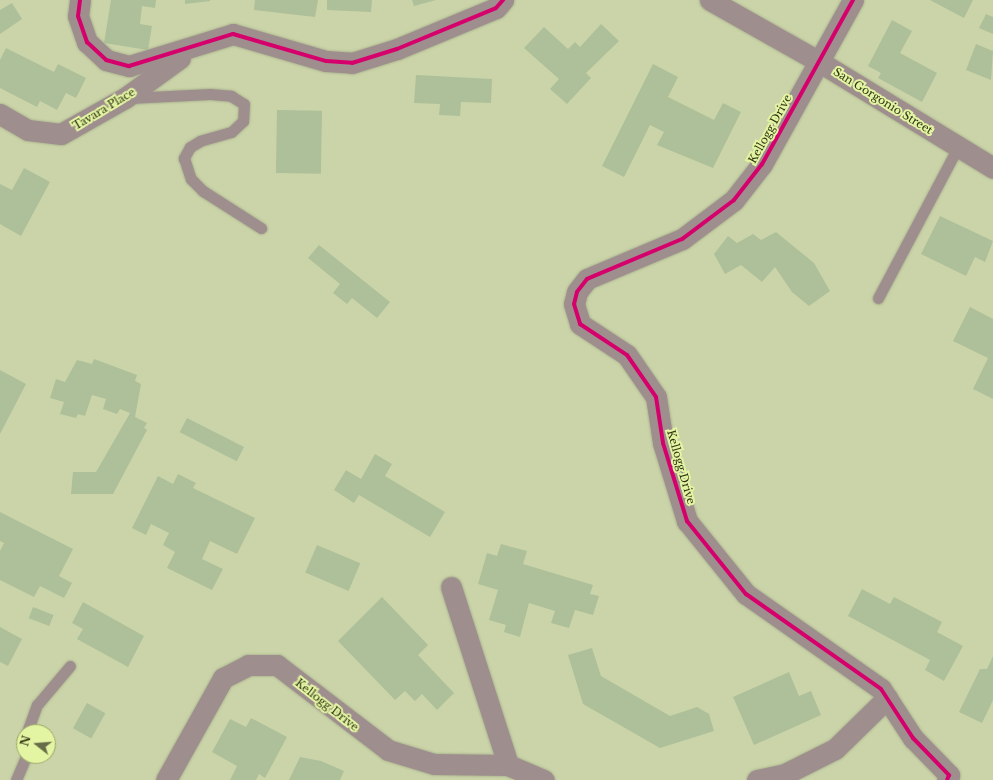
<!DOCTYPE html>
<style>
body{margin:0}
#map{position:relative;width:993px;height:780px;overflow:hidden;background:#cbd4a8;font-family:"Libre Baskerville",serif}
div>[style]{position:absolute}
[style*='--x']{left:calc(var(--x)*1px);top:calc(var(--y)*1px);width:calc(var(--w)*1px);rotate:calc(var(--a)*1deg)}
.building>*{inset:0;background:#adc099;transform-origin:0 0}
.roads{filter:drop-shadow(0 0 1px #acb491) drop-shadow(0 0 1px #acb491)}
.lane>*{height:11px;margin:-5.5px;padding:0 5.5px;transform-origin:5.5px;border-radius:5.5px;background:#9e8f8e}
.street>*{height:21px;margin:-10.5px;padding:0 10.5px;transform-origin:10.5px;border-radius:10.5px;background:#9e8f8e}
.cycleway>*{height:4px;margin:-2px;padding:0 2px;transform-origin:2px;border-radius:2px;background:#d6006c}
span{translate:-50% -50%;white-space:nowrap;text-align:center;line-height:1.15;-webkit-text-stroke:4px #e3f4a2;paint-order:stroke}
.street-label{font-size:11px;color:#2f3514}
.north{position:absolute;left:16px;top:724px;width:40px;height:40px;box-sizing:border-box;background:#e3f4a2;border:1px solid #9ba869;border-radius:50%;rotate:287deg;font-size:11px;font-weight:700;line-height:16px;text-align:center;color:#2f3514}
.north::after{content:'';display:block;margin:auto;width:14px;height:18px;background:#666d48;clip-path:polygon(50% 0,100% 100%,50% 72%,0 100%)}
</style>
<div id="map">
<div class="building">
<div style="clip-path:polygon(111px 0,156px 0,155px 8px,142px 6px,140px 24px,152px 26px,148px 50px,104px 43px)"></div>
<div style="clip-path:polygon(185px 0,210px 0,210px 1px,185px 4px)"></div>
<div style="clip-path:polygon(255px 0,318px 0,315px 17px,254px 10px)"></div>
<div style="clip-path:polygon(327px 0,372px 0,371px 12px,327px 10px)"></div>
<div style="clip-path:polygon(412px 0,436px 0,414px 6px)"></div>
<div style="clip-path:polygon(930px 0,973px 0,964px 18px)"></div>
<div style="clip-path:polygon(12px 3px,22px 19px,0 34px,0 10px)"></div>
<div style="clip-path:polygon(986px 14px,993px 17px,993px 34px,979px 28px)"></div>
<div style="clip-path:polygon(892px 20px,912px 31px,900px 53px,937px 73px,922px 102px,878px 78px,881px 73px,868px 66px)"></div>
<div style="clip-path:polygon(601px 24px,619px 41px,586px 73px,591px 78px,567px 104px,550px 89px,559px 79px,524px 48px,544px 27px,568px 49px,575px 42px,580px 47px)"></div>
<div style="clip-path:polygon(976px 44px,993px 51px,991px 80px,966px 70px)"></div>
<div style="clip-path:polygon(6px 48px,54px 72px,58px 64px,86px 78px,76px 98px,66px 93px,57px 110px,40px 101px,37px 107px,0 88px,0 60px)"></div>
<div style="clip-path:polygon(653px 64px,678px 77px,668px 97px,714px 120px,723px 103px,741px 112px,713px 168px,657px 145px,664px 132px,650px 125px,624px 177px,602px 166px)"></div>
<div style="clip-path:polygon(416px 75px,492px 79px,491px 103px,461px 102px,460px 116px,439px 115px,440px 104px,414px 103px)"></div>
<div style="left:277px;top:110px;width:45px;height:63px;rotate:1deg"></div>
<div style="clip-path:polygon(24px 168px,50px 182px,21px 236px,0 224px,0 184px,12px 190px)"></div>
<div style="clip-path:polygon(940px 216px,993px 241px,985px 262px,975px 257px,966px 276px,921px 254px)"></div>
<div style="clip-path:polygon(776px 232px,814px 263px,830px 291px,809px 306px,792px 292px,775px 267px,762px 282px,741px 265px,725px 274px,714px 254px,728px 236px,737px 243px,753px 234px,761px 240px)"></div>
<div style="clip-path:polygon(319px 245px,390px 302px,377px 318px,352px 298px,347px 304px,333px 293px,340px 284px,308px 258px)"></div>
<div style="clip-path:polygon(970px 307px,993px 319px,993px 399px,973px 389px,988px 358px,953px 341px)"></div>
<div style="clip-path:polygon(94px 359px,137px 375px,135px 381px,141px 384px,135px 417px,147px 423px,144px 428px,147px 430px,113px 494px,71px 494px,73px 472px,96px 472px,130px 413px,120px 409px,117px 414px,103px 409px,106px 399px,92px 395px,85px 416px,78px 414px,76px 418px,60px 414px,64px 402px,50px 398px,56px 379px,65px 382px,77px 360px,92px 364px)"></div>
<div style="clip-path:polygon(0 370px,26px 384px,0 434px)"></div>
<div style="left:187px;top:418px;width:64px;height:16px;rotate:27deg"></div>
<div style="clip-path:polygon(375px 454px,392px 464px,385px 476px,445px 512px,430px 537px,359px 495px,354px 503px,334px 490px,346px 470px,361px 479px)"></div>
<div style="clip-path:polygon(178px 474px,196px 483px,193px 488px,255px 518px,237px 554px,210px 541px,202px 559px,223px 569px,212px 590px,167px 568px,175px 552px,163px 545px,169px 533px,151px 524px,146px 535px,132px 528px,158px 476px,173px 484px)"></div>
<div style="clip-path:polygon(0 512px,73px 549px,59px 576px,72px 583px,64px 598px,40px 586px,34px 597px,0 580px,0 551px,4px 543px,0 541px)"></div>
<div style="clip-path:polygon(501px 544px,527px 551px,523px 564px,593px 585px,590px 594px,599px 596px,593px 615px,575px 610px,569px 628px,551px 623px,555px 611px,529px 603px,520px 637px,504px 632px,506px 625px,489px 620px,498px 590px,478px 584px,487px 553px,497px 556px)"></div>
<div style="left:317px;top:545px;width:47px;height:30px;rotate:23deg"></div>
<div style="clip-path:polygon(862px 589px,890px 604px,894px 597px,942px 622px,937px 632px,963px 646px,944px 681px,925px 670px,930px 660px,848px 616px)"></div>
<div style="clip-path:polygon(382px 597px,428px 645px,418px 655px,454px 693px,437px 710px,422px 694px,415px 701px,405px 691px,395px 700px,338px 641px)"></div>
<div style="clip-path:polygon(83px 602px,144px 636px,128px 667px,77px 639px,83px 629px,72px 623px)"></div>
<div style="left:33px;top:607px;width:22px;height:12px;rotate:21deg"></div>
<div style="clip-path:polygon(0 627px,22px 639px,8px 666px,0 662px)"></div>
<div style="clip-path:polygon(592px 648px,601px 676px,670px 716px,697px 707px,709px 714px,714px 731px,660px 748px,583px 704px,568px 655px)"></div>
<div style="clip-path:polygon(993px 656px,993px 700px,982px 723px,959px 712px,980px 669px,987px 669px)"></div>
<div style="clip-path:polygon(789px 672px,799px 696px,811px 691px,821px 715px,754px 745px,733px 697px)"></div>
<div style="left:87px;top:703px;width:21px;height:29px;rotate:29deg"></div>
<div style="clip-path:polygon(251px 718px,287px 737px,265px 778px,259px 774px,256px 780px,230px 780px,237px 766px,212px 752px,230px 719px,246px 727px)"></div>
<div style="clip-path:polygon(300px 757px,321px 761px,344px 771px,340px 780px,289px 780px)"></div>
</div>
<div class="roads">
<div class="lane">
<div style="--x:129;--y:98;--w:81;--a:-2.8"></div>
<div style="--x:210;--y:94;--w:21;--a:5"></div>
<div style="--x:231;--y:96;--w:15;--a:32"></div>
<div style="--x:244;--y:104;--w:17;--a:93"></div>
<div style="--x:243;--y:121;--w:16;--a:137"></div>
<div style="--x:231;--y:132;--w:32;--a:164"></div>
<div style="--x:200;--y:141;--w:12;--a:149"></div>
<div style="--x:190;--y:147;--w:13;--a:119"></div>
<div style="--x:184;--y:158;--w:22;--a:72"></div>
<div style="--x:191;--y:179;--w:17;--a:45"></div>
<div style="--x:203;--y:191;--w:69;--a:32.5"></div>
<div style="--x:878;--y:298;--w:171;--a:-62.1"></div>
<div style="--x:27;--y:732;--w:29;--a:-70"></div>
<div style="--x:37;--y:705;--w:51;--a:-49.8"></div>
<div style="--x:16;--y:780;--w:26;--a:-67"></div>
</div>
<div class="street">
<div style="--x:80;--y:0;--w:16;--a:97"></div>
<div style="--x:78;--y:16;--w:28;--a:71"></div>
<div style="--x:87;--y:42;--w:26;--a:43"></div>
<div style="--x:106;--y:60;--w:24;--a:15"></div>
<div style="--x:129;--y:66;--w:109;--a:-17.1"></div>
<div style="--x:233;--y:34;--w:97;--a:16.2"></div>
<div style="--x:326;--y:61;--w:26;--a:4"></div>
<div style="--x:352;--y:63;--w:47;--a:-17.3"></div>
<div style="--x:397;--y:49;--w:107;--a:-22.5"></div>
<div style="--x:496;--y:8;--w:11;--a:-49"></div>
<div style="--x:710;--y:0;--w:124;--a:29.5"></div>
<div style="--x:818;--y:61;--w:205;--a:31.4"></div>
<div style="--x:853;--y:0;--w:188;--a:119"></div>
<div style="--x:762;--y:164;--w:46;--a:127.9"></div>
<div style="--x:734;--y:200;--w:65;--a:143.1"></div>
<div style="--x:682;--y:239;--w:103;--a:157.2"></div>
<div style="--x:587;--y:279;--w:16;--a:128"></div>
<div style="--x:577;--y:292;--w:12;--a:104"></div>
<div style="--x:574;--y:304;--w:21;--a:73"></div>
<div style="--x:580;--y:324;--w:56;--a:33.4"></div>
<div style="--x:627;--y:355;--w:51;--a:55.4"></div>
<div style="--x:656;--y:397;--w:47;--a:81.3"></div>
<div style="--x:663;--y:443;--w:82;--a:72.9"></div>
<div style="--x:687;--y:521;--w:94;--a:51.1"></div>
<div style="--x:746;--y:594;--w:165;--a:35.1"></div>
<div style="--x:881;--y:689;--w:59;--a:56.9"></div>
<div style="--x:913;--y:738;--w:52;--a:45.8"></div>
<div style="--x:949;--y:775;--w:5;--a:112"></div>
<div style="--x:0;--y:114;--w:32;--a:30"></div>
<div style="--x:28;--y:130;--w:33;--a:7"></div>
<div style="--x:61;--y:134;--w:73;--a:-29.4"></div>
<div style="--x:125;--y:98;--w:68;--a:-36"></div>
<div style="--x:451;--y:587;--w:187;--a:72.2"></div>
<div style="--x:166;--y:780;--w:117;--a:-60.8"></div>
<div style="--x:223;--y:678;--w:28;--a:-27"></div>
<div style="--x:248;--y:665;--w:29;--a:0"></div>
<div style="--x:277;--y:665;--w:140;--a:37.4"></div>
<div style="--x:388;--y:750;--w:48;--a:16.9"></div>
<div style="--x:434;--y:764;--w:74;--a:0.8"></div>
<div style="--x:508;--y:765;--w:39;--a:23"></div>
<div style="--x:757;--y:780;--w:29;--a:-12"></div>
<div style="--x:785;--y:774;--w:56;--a:-26.6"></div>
<div style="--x:835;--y:749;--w:73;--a:-44.4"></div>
</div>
</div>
<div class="cycleway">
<div style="--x:80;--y:0;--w:16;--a:97"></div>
<div style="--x:78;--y:16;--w:28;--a:71"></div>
<div style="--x:87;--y:42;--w:26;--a:43"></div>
<div style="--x:106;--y:60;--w:24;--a:15"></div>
<div style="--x:129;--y:66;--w:109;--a:-17.1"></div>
<div style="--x:233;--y:34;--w:97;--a:16.2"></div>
<div style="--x:326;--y:61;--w:26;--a:4"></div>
<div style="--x:352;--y:63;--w:47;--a:-17.3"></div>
<div style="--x:397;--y:49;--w:107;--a:-22.5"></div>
<div style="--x:496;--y:8;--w:11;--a:-49"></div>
<div style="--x:853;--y:0;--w:188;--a:119"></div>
<div style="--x:762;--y:164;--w:46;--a:127.9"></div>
<div style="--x:734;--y:200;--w:65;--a:143.1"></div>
<div style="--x:682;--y:239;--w:103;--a:157.2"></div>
<div style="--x:587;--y:279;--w:16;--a:128"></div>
<div style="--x:577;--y:292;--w:12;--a:104"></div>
<div style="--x:574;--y:304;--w:21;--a:73"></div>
<div style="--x:580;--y:324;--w:56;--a:33.4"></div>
<div style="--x:627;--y:355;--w:51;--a:55.4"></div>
<div style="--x:656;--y:397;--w:47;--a:81.3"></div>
<div style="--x:663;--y:443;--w:82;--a:72.9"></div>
<div style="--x:687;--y:521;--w:94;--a:51.1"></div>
<div style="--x:746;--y:594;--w:165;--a:35.1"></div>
<div style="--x:881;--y:689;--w:59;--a:56.9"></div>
<div style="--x:913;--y:738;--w:52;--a:45.8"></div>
<div style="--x:949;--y:775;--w:5;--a:112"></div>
</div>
<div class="street-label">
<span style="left:883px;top:101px;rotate:32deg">San Gorgonio Street</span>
<span style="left:104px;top:109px;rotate:-31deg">Tavara Place</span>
<span style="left:770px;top:129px;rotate:-61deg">Kellogg Drive</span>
<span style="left:681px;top:467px;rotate:74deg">Kellogg Drive</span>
<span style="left:327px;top:705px;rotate:38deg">Kellogg Drive</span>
</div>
<div class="north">N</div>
</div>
